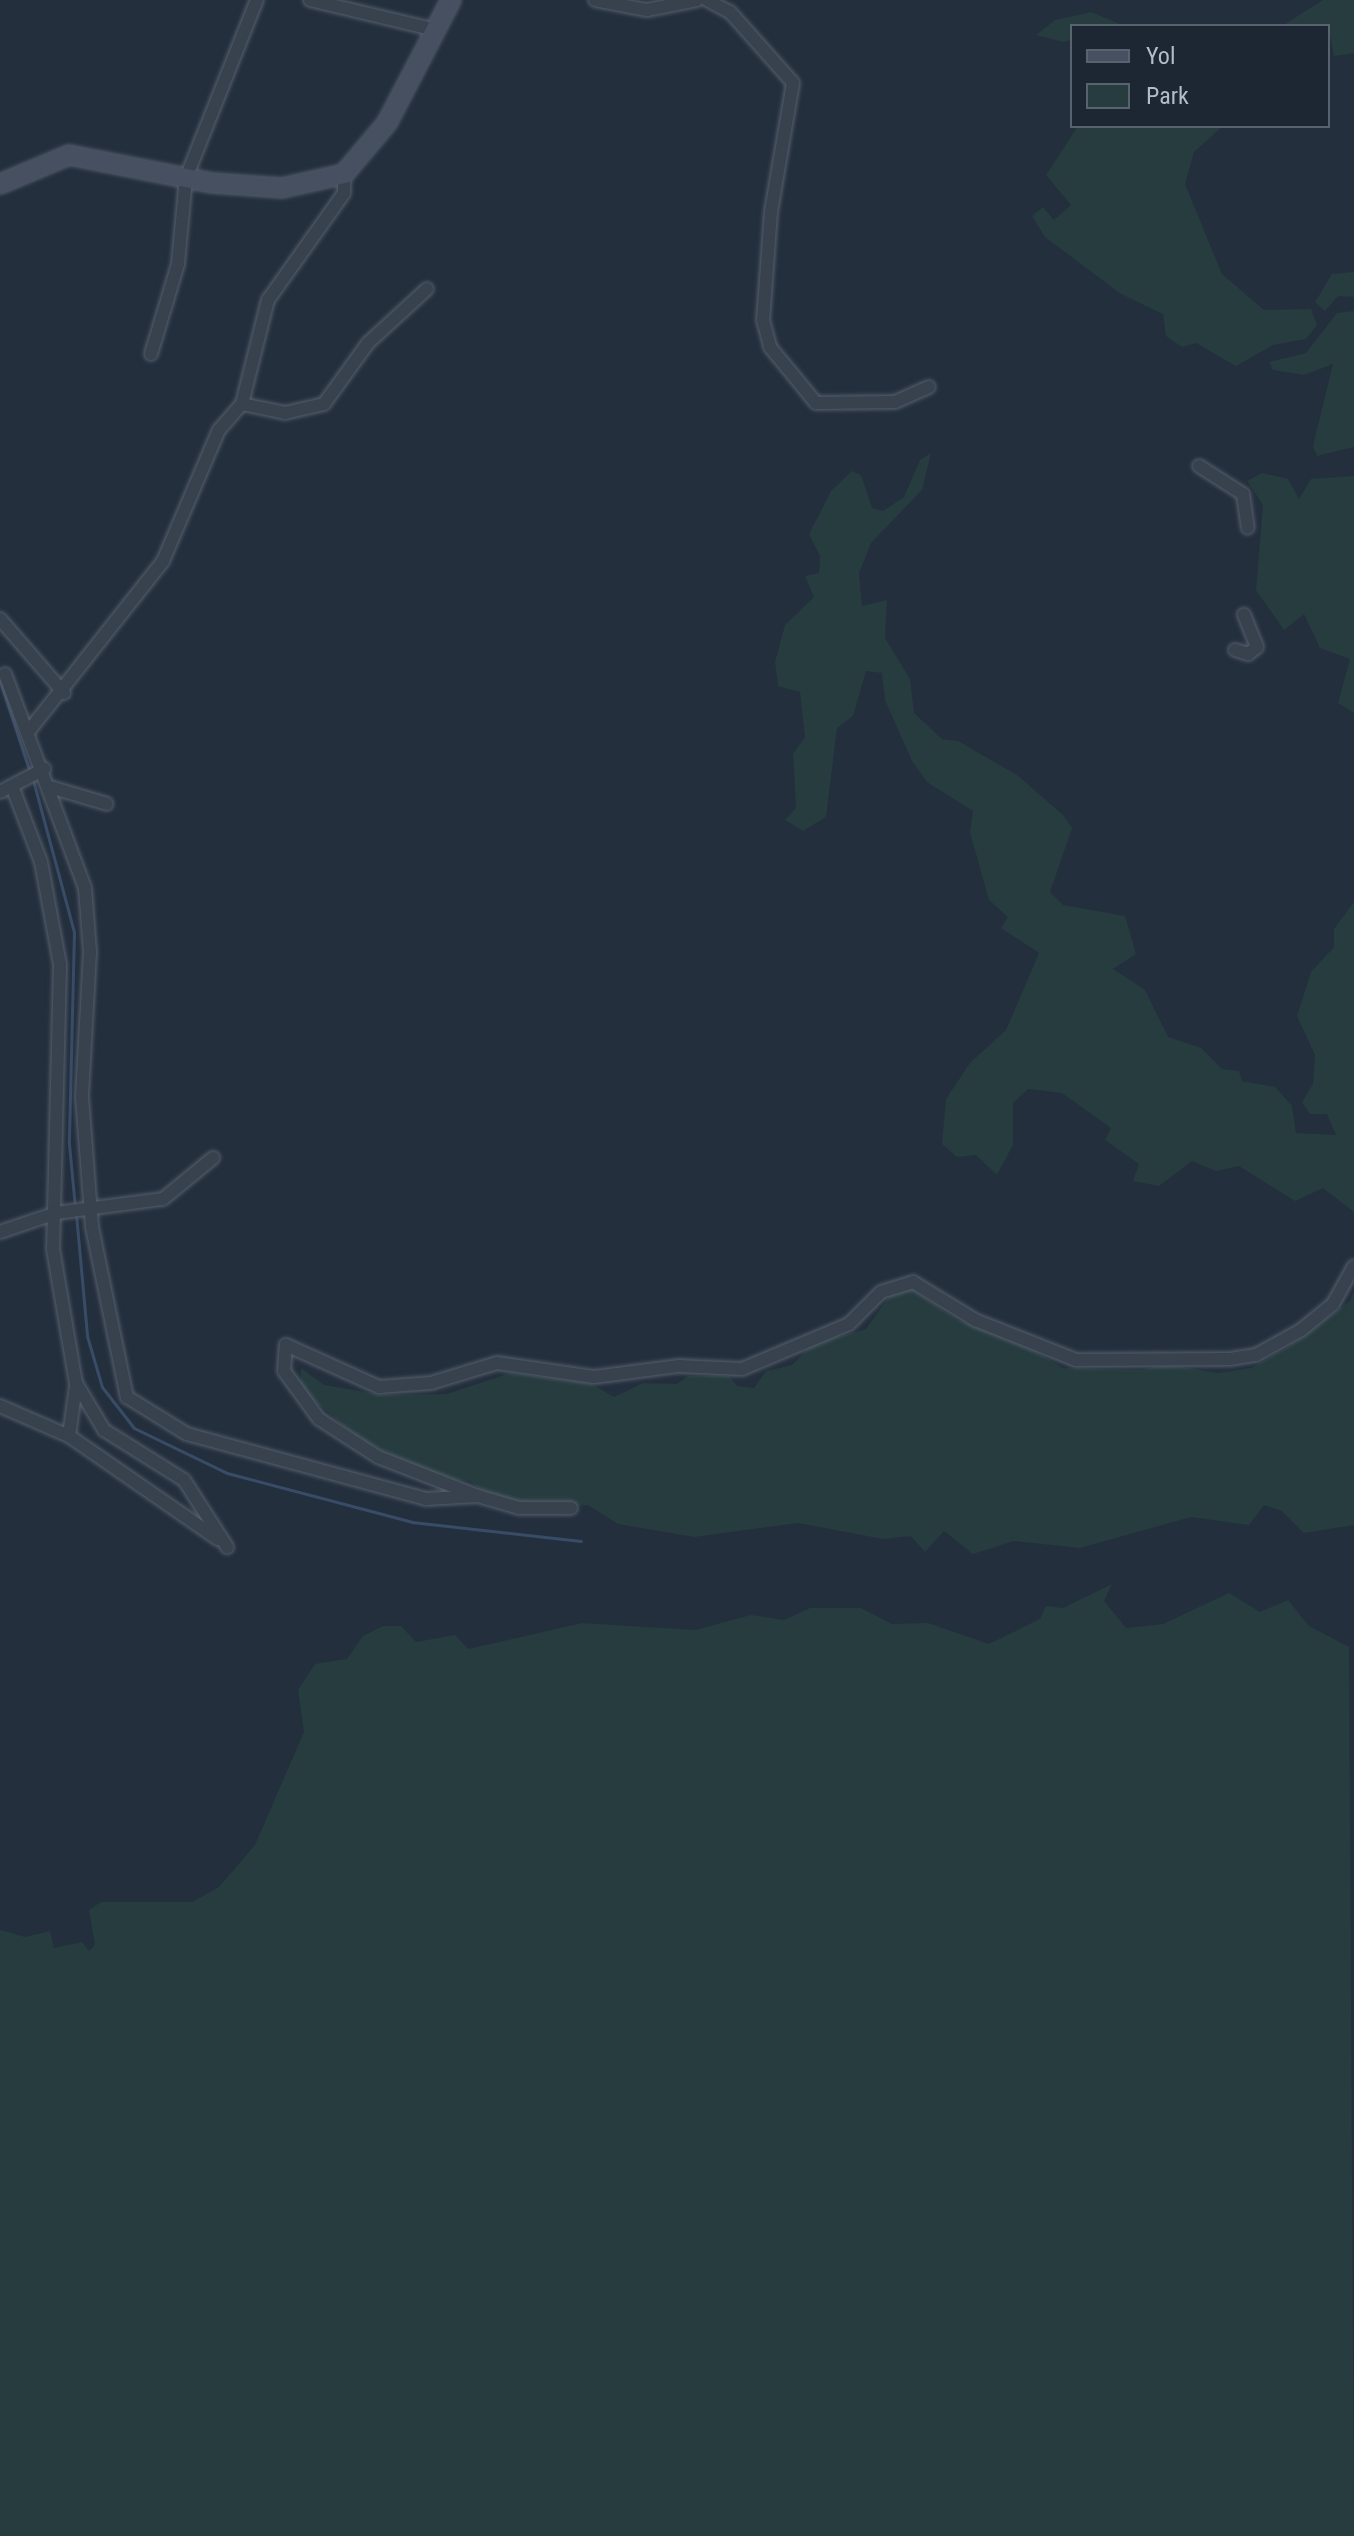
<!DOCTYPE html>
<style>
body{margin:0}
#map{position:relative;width:1354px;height:2536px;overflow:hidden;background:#242f3e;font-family:"Roboto Condensed",sans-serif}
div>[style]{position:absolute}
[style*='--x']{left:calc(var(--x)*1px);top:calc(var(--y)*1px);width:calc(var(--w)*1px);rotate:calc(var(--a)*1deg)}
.green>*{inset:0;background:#263c3f}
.stream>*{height:3px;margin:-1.5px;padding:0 1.5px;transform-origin:1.5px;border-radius:1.5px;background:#394c67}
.roads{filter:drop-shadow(0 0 2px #565f6c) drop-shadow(0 0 2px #565f6c)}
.street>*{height:12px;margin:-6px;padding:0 6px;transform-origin:6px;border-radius:6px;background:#38414e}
.secondary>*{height:18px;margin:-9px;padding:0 9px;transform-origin:9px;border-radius:9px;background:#465061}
span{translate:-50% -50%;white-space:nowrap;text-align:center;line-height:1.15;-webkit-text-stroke:6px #1d2633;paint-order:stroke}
.legend{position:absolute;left:1070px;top:24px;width:260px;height:104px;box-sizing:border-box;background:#1d2633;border:2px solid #59626f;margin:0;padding:10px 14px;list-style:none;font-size:24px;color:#b4bcc9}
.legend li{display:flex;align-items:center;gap:16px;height:40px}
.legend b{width:40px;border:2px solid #59626f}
</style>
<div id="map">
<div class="green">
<div style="clip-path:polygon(1323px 0,1354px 0,1354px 53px,1334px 56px,1328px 26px,1282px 26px)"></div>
<div style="clip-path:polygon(1091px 12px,1125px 26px,1072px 26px,1072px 40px,1063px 42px,1036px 35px,1055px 20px)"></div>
<div style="clip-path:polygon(1078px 126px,1223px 126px,1194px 152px,1185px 184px,1222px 274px,1264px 310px,1311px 309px,1317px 325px,1306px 339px,1273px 345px,1236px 366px,1196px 343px,1182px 347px,1166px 336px,1163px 314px,1121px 294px,1045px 237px,1032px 216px,1043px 207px,1054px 220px,1071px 205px,1046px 175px)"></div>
<div style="clip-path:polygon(1354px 272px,1354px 297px,1338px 296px,1325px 311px,1315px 302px,1332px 274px)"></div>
<div style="clip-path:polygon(1354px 311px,1354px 447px,1317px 456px,1313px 446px,1333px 364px,1304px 375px,1273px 370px,1269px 362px,1306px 353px,1337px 313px)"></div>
<div style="clip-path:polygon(931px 453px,922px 490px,871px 543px,859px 573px,862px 606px,887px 600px,885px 638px,910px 679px,914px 713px,942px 739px,958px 741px,1017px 775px,1063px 815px,1072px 828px,1050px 892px,1063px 905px,1125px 916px,1136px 954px,1113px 969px,1145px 990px,1168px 1037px,1201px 1048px,1222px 1069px,1239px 1071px,1242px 1081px,1275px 1087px,1292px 1106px,1296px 1133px,1336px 1135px,1327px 1114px,1310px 1114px,1302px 1102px,1313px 1084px,1315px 1055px,1297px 1016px,1311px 972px,1334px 947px,1334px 929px,1354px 902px,1354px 1212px,1323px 1188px,1295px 1201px,1239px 1166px,1216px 1171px,1192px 1161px,1159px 1186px,1133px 1181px,1139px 1164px,1105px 1140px,1111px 1128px,1062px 1093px,1028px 1089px,1013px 1103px,1013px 1145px,997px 1175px,976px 1155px,957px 1157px,942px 1144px,946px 1099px,970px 1063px,1006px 1030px,1039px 953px,1001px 928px,1008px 917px,989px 900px,970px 832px,973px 811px,927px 782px,912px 761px,885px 700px,882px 673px,866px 671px,853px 716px,837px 728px,826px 817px,803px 831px,785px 820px,796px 808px,793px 754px,805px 737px,800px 692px,778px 686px,775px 662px,785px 625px,814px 597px,805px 576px,819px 573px,820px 556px,809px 534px,831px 491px,852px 471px,861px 475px,872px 508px,883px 511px,904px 497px,920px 460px)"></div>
<div style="clip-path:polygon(1262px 473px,1288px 479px,1299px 499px,1311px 479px,1354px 476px,1354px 713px,1338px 703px,1350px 659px,1320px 648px,1304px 614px,1284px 630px,1256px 590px,1263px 505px,1247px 481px)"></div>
<div style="clip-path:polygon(911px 1288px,957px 1320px,1009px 1335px,1063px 1368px,1142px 1370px,1165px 1364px,1218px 1373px,1251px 1368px,1290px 1346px,1350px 1301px,1354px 1290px,1354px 1525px,1304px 1533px,1282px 1511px,1264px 1505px,1249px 1525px,1191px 1517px,1080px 1548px,1014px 1541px,973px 1554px,944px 1531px,925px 1552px,911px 1536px,883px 1539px,798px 1523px,694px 1537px,618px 1524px,588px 1505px,523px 1509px,490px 1497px,470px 1481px,442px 1479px,361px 1440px,300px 1389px,301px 1368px,324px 1385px,384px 1395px,447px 1394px,510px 1373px,590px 1383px,614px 1397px,643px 1383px,677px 1384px,688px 1376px,729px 1376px,737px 1386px,754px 1388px,766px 1371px,792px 1365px,812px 1344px,866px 1329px,893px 1291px)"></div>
<div style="clip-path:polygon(1112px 1584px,1104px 1601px,1126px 1628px,1163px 1624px,1229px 1593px,1260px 1612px,1288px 1600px,1309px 1626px,1349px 1647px,1354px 2536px,0 2536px,0 1930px,25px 1937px,50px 1931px,54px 1948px,82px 1942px,89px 1951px,95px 1945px,89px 1910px,101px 1902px,192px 1902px,219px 1887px,255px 1845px,304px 1732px,298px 1690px,315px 1664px,347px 1659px,363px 1636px,383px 1626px,401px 1626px,416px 1642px,455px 1635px,468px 1649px,582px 1623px,695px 1630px,751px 1615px,784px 1620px,810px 1608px,861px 1608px,892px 1624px,928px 1623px,989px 1644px,1040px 1619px,1046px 1606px,1063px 1608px)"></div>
</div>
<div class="stream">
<div style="--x:0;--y:681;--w:97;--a:71.9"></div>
<div style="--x:33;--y:780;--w:157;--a:74.9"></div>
<div style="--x:74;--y:932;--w:212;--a:91.4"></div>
<div style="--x:69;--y:1144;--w:63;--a:84.6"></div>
<div style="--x:76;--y:1214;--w:122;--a:84.8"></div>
<div style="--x:87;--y:1336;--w:53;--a:73.6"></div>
<div style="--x:102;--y:1387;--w:52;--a:52"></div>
<div style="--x:134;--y:1428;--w:103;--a:25.8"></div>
<div style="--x:227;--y:1473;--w:191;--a:14.8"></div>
<div style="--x:412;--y:1522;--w:170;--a:6.4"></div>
</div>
<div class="roads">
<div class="street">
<div style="--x:310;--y:0;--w:130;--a:13.4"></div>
<div style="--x:595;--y:0;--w:53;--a:10.9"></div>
<div style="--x:647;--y:10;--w:51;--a:-11.3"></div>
<div style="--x:707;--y:0;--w:26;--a:28"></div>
<div style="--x:730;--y:12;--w:95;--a:48.4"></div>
<div style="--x:793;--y:83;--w:131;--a:99.7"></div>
<div style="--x:771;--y:212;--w:108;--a:94.2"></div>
<div style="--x:763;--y:320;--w:28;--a:75"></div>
<div style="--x:770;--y:347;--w:72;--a:50.6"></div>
<div style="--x:816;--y:403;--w:79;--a:-0.7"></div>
<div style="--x:895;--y:402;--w:37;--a:-24"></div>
<div style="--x:151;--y:354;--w:94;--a:-73.3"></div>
<div style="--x:178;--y:264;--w:86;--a:-84.7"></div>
<div style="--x:186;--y:178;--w:192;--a:-68.3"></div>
<div style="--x:242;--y:404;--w:44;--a:11.8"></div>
<div style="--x:285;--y:413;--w:40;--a:-13"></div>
<div style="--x:324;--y:404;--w:75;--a:-54.2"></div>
<div style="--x:368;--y:343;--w:80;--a:-42.5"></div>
<div style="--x:1199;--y:466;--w:52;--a:32.5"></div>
<div style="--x:1243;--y:494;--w:34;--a:82"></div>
<div style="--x:0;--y:619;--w:98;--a:49.1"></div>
<div style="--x:1235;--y:650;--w:14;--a:17"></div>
<div style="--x:1248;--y:654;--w:11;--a:-38"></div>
<div style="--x:1257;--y:647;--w:35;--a:-112"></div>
<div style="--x:5;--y:674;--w:228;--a:69.5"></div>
<div style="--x:85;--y:888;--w:64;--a:85.5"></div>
<div style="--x:90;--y:952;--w:145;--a:93.2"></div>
<div style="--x:82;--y:1097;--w:130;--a:85.6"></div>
<div style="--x:92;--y:1227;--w:174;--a:78.4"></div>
<div style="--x:127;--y:1397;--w:70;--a:31.7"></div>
<div style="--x:187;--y:1434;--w:248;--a:15.2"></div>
<div style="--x:426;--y:1499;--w:52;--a:-3.3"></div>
<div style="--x:478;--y:1496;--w:43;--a:16.3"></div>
<div style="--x:519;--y:1508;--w:52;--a:0"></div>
<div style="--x:28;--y:732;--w:218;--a:-51.7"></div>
<div style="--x:163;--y:561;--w:142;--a:-66.9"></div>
<div style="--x:219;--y:430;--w:35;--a:-49"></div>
<div style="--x:242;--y:404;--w:107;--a:-76"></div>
<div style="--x:268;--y:300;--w:131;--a:-54.6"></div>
<div style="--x:344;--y:193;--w:19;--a:-90"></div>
<div style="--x:12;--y:786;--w:81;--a:69.1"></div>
<div style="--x:41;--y:862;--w:105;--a:79.5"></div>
<div style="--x:60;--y:965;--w:284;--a:91.4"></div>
<div style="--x:53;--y:1249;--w:136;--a:80.3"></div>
<div style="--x:76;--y:1383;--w:55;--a:59.2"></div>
<div style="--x:104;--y:1430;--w:94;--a:32"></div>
<div style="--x:184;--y:1480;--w:80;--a:57.3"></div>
<div style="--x:50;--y:787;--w:59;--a:16.6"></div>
<div style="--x:0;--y:792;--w:50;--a:-27.6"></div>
<div style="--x:0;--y:1232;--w:59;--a:-18.7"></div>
<div style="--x:56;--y:1213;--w:108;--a:-7.5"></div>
<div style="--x:163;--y:1199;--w:65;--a:-39.4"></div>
<div style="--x:0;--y:1406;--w:75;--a:23.5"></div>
<div style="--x:69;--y:1436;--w:181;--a:34.7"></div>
<div style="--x:69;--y:1436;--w:50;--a:-82"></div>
<div style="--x:478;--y:1496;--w:107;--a:-158.7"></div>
<div style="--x:378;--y:1457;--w:70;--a:-147.2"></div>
<div style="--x:319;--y:1419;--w:59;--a:-126.1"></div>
<div style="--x:284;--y:1371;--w:26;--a:-86"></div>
<div style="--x:286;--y:1345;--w:102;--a:24.3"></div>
<div style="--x:379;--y:1387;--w:52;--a:-4.4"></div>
<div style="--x:431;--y:1383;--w:69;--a:-16.9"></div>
<div style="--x:497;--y:1363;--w:98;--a:8.2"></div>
<div style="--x:594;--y:1377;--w:86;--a:-7.4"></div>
<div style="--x:679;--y:1366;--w:63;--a:2.7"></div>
<div style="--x:742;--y:1369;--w:116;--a:-22.8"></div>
<div style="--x:849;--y:1324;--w:45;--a:-45"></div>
<div style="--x:881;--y:1292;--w:34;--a:-17"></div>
<div style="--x:913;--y:1282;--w:73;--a:31.5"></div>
<div style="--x:975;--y:1320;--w:109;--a:21.6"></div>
<div style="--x:1076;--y:1360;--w:154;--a:-0.4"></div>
<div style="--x:1230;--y:1359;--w:26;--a:-9"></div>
<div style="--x:1256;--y:1355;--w:51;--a:-29.1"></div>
<div style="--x:1301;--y:1330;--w:41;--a:-39.1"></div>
<div style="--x:1333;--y:1304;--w:43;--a:-61.1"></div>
</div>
<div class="secondary">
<div style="--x:0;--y:184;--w:75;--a:-22.8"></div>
<div style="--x:69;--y:155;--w:146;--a:11.1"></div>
<div style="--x:212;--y:183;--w:70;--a:4.1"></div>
<div style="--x:282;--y:188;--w:64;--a:-12.7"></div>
<div style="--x:344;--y:174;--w:67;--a:-49.9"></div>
<div style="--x:387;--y:123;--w:139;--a:-62.5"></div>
</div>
</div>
<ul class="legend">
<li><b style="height:10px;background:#465061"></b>Yol</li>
<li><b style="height:22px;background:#263c3f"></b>Park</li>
</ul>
</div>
